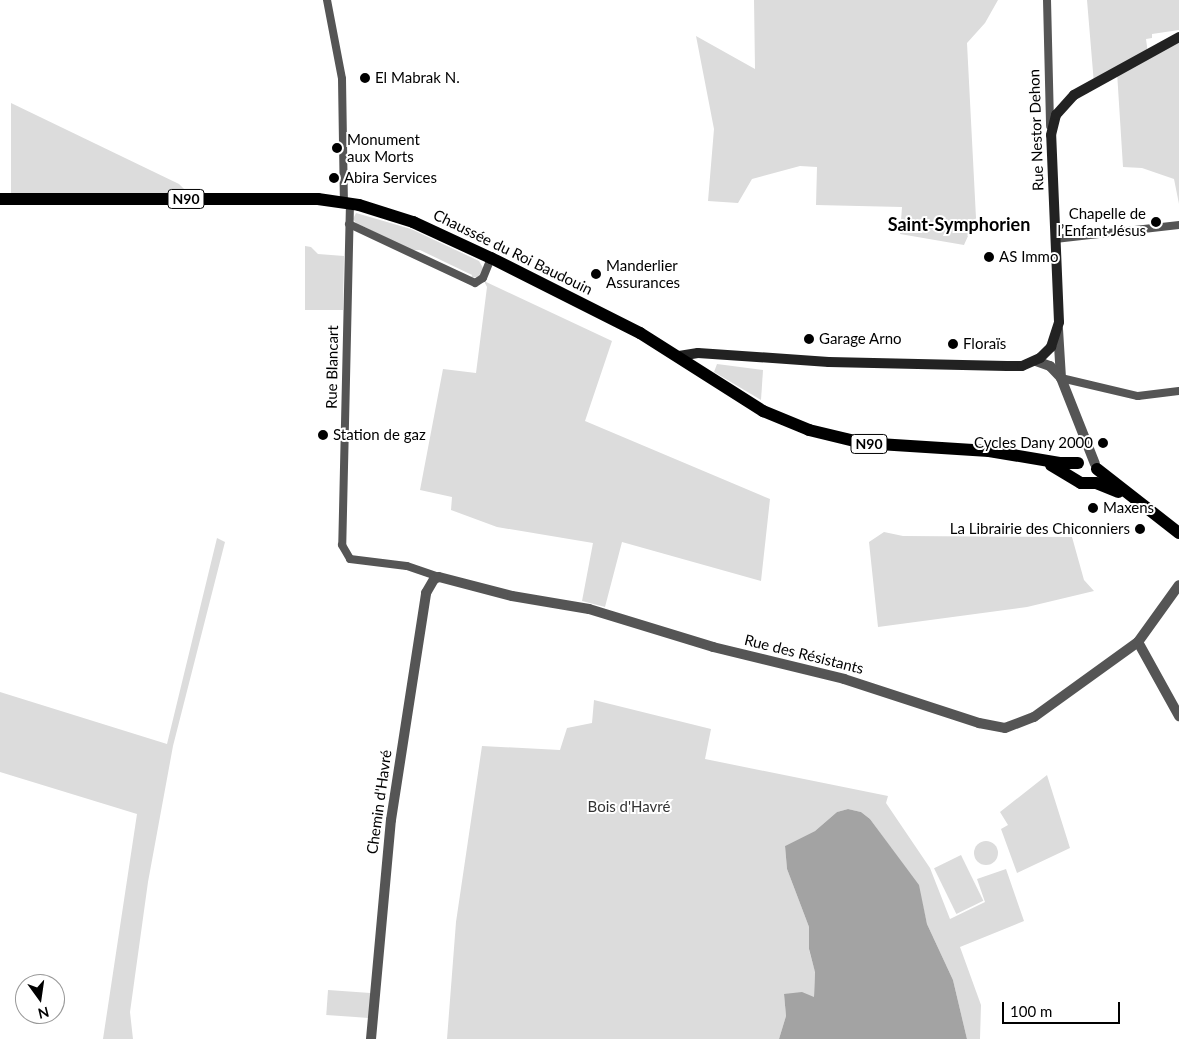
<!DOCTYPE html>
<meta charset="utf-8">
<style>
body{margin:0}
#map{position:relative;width:1179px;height:1039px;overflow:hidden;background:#fff;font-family:Lato,sans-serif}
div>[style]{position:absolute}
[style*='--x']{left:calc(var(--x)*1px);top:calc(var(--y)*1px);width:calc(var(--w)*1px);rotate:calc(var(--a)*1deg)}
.green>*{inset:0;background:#dcdcdc;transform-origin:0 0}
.round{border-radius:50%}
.water>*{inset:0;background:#a3a3a3}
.minor>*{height:8px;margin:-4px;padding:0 4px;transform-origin:4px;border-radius:4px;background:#555}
.tertiary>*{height:10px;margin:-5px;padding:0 5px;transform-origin:5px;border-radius:5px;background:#555}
.secondary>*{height:10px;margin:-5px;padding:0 5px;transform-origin:5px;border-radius:5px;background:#222}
.primary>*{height:12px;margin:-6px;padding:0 6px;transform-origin:6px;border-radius:6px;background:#000}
.dots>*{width:14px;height:14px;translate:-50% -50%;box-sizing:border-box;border:2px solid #fff;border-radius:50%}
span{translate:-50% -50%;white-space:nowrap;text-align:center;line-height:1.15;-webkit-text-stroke:4px #fff;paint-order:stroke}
.shield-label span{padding:1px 4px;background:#fff;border:1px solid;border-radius:4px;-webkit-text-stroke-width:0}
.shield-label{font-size:14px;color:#000;font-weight:700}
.poi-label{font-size:15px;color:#000}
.left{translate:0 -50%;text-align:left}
.right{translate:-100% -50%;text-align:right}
.street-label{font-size:15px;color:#000}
.park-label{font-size:15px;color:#333}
.quarter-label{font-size:18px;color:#000;font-weight:700}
.north{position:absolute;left:15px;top:974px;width:50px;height:50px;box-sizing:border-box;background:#fff;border:1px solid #999;border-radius:50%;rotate:166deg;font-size:14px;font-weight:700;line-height:20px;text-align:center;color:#000}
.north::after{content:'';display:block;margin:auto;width:18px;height:22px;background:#000;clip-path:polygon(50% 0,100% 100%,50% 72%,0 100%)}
.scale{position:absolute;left:1002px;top:1002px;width:118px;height:22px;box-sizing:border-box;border:2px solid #000;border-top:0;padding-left:6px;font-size:15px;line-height:18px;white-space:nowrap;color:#000;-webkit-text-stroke:4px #fff;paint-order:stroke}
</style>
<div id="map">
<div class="green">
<div style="clip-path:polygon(754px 0,998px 0,985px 23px,967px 43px,976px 218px,964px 245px,900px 234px,902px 207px,816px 205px,817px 167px,800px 166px,752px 179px,738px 203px,708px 201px,714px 129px,696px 36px,755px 69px)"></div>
<div style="clip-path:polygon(1087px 0,1179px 0,1179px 30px,1152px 34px,1152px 38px,1146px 39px,1148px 54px,1179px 37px,1179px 204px,1174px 179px,1142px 168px,1123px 167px,1117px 72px,1094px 84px)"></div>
<div style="clip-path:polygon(11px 103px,179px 184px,194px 199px,11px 199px)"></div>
<div style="clip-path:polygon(356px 213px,411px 229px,479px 261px,483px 268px,481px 276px,471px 278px,472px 275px,420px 250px,412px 250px,356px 223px,353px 219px)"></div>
<div style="clip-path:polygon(305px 246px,311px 247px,318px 254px,344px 256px,343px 310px,305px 310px)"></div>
<div style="clip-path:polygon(484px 281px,612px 341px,585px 421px,770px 499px,761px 581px,622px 542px,605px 607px,582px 601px,593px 543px,497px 527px,451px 510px,452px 497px,420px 490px,443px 369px,476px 373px,487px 287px)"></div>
<div style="clip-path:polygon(717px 364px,763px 370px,761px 400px,714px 372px)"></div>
<div style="clip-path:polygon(884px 532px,903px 536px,1072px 537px,1084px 580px,1094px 591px,1027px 607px,878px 627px,869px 542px)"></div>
<div style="clip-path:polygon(217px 538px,225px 542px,173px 746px,148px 882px,130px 1012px,133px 1039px,103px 1039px,137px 814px,0 772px,0 692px,167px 744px)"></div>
<div style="clip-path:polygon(594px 700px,711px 729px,705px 759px,888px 796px,886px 803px,930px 868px,950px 919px,985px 902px,977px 879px,1006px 869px,1024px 921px,960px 947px,981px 1005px,980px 1039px,967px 1039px,953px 980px,927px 924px,918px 885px,870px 819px,861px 812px,848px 809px,837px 812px,815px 831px,785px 846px,787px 869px,809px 927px,809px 950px,815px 971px,814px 997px,784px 994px,786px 1016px,779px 1039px,447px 1039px,456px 922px,482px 746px,560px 750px,567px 728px,592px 723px)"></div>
<div style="clip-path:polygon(1047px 775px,1070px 848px,1017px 873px,1001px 829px,1008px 825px,1000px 812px)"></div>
<div class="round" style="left:974px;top:841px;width:24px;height:24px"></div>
<div style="left:961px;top:855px;width:51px;height:30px;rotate:64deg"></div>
<div style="left:328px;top:990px;width:46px;height:25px;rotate:4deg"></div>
</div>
<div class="water">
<div style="clip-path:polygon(848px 809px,861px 812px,870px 819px,919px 885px,927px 924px,953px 980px,967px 1039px,779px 1039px,786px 1016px,784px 994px,802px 992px,814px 997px,815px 972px,809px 949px,809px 927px,787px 869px,785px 846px,815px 831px,837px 812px)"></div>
</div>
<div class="minor">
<div style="--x:327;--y:0;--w:80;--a:79.2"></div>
<div style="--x:342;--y:79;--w:123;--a:89.1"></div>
<div style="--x:1047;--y:0;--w:126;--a:88.6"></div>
<div style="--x:350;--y:203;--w:342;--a:91.3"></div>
<div style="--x:342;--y:545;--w:16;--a:60"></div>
<div style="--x:350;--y:559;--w:57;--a:7"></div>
<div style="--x:407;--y:566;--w:34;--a:19"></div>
<div style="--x:349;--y:224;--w:139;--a:25.1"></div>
<div style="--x:475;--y:283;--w:9;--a:-32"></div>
<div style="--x:483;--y:278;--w:22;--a:-68"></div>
<div style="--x:1055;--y:239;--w:125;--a:-6.4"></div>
<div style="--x:1061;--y:378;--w:79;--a:13.2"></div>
<div style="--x:1138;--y:396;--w:41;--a:-7"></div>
</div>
<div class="tertiary">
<div style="--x:1058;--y:329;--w:49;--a:86.5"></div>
<div style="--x:1036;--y:361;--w:15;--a:20"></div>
<div style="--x:1050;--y:366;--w:16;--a:47"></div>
<div style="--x:1061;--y:378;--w:92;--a:68.4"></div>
<div style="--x:1138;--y:642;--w:85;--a:61"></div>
<div style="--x:371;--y:1039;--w:220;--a:-84.8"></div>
<div style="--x:391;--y:820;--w:230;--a:-81.2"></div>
<div style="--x:426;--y:593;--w:16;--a:-60"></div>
<div style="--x:434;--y:579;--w:5;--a:-22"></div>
<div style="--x:439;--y:577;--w:75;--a:14.6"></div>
<div style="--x:512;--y:596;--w:78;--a:9.6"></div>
<div style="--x:589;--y:609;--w:130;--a:17"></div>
<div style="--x:713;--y:647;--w:135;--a:13.7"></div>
<div style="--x:844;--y:679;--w:142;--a:18.1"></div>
<div style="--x:979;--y:723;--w:26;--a:11"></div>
<div style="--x:1005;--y:728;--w:31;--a:-21"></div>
<div style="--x:1034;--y:717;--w:128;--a:-35.8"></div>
<div style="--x:1138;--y:642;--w:70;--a:-54.3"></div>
</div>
<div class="secondary">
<div style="--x:679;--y:356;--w:19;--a:-9"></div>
<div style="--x:698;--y:353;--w:131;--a:3.9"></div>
<div style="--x:829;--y:362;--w:178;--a:1.3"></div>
<div style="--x:1007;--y:366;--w:15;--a:0"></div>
<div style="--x:1022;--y:366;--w:20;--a:-24"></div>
<div style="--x:1040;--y:358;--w:16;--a:-45"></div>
<div style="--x:1051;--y:347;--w:26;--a:-72"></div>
<div style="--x:1059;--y:322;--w:187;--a:-92.4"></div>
<div style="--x:1051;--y:135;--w:21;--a:-76"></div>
<div style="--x:1056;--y:115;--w:27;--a:-48"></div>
<div style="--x:1074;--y:95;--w:120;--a:-28.9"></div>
</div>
<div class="primary">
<div style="--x:0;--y:199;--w:318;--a:0"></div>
<div style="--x:318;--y:199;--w:41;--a:8.3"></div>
<div style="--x:359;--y:205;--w:57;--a:17.5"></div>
<div style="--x:413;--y:222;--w:86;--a:24.8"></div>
<div style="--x:491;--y:258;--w:167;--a:26.7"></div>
<div style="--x:640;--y:333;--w:146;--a:32.4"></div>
<div style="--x:763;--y:411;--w:50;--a:22.4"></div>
<div style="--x:809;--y:430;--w:56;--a:13.5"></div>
<div style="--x:863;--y:443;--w:126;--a:3.6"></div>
<div style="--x:989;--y:451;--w:73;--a:9.5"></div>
<div style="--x:1061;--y:463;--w:17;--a:0"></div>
<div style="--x:1051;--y:465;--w:35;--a:31"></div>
<div style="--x:1081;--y:483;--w:15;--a:0"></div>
<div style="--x:1096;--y:483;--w:24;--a:22"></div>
<div style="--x:1097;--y:469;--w:104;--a:38"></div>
</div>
<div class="dots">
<div style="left:365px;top:78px;background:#000"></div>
<div style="left:337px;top:148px;background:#000"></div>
<div style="left:334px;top:178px;background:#000"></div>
<div style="left:1156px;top:222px;background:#000"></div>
<div style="left:989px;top:257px;background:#000"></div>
<div style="left:596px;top:274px;background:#000"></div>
<div style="left:809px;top:339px;background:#000"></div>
<div style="left:953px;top:344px;background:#000"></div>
<div style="left:323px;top:435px;background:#000"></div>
<div style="left:1103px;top:443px;background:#000"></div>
<div style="left:1093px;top:508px;background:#000"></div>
<div style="left:1140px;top:529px;background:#000"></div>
</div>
<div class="shield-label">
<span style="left:186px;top:199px">N90</span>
<span style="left:869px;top:444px">N90</span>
</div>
<div class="poi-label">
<span class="left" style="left:375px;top:78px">El Mabrak N.</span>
<span class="left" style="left:347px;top:148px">Monument<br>aux Morts</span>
<span class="left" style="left:344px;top:178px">Abira Services</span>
<span class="right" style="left:1146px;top:222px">Chapelle de<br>l’Enfant Jésus</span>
<span class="left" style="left:999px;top:257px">AS Immo</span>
<span class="left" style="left:606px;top:274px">Manderlier<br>Assurances</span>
<span class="left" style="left:819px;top:339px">Garage Arno</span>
<span class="left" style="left:963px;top:344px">Floraïs</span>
<span class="left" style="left:333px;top:435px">Station de gaz</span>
<span class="right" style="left:1093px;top:443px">Cycles Dany 2000</span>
<span class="left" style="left:1103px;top:508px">Maxens</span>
<span class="right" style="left:1130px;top:529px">La Librairie des Chiconniers</span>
</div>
<div class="street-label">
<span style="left:1036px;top:130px;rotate:-92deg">Rue Nestor Dehon</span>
<span style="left:513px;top:252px;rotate:26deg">Chaussée du Roi Baudouin</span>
<span style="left:332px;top:367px;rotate:-89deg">Rue Blancart</span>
<span style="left:804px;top:654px;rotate:14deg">Rue des Résistants</span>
<span style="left:379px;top:802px;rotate:-82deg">Chemin d'Havré</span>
</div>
<div class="park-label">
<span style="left:629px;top:807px">Bois d'Havré</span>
</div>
<div class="quarter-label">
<span style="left:959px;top:224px">Saint-Symphorien</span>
</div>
<div class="north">N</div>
<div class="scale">100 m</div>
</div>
